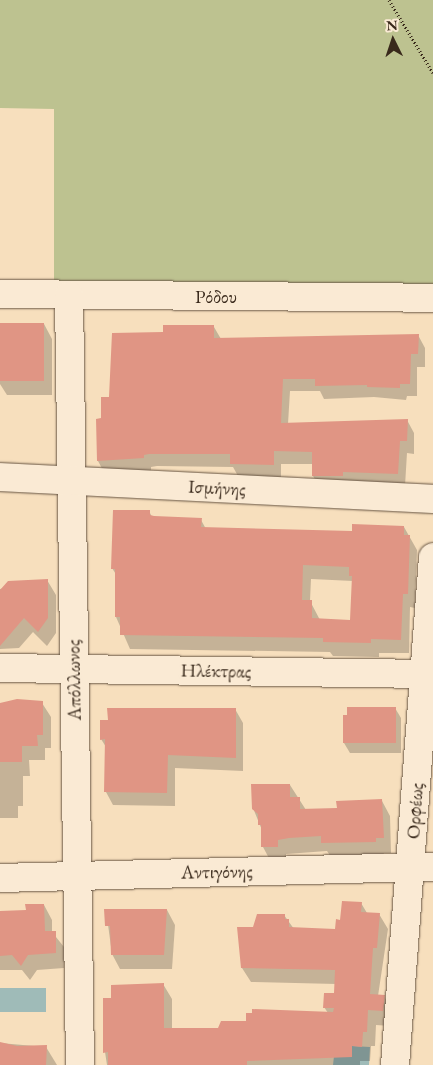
<!DOCTYPE html>
<meta charset="utf-8">
<style>
body{margin:0}
#map{position:relative;width:433px;height:1065px;overflow:hidden;background:#f7dfbd;font-family:"EB Garamond",serif}
div>[style]{position:absolute}
[style*='--x']{left:calc(var(--x)*1px);top:calc(var(--y)*1px);width:calc(var(--w)*1px);rotate:calc(var(--a)*1deg)}
.green>*{inset:0;background:#bdc290}
.water>*{inset:0;background:#9fbbb8;transform-origin:0 0}
.shadow>*{inset:0;background:#0003}
.building>*{inset:0;background:#e09584;transform-origin:0 0}
.path>*{height:3px;margin-top:-1.5px;transform-origin:0;background:repeating-linear-gradient(90deg,#39291b 0 1px,transparent 0 3.5px)}
.roads{filter:drop-shadow(0 0 1px #685644) drop-shadow(0 0 1px #685644)}
.minor>*{height:28px;margin:-14px;padding:0 14px;transform-origin:14px;border-radius:14px;background:#faead4}
span{translate:-50% -50%;white-space:nowrap;text-align:center;line-height:1.15;-webkit-text-stroke:4px #faead4;paint-order:stroke}
.street-label{font-size:19px;color:#39291b}
.north{position:absolute;left:368px;top:15px;width:50px;height:50px;-webkit-text-stroke:4px #faead4;paint-order:stroke;rotate:356deg;font-size:14px;font-weight:700;line-height:20px;text-align:center;color:#39291b}
.north::after{content:'';display:block;margin:auto;width:18px;height:22px;background:#39291b;clip-path:polygon(50% 0,100% 100%,50% 72%,0 100%)}
</style>
<div id="map">
<div class="green">
<div style="clip-path:polygon(0 0,433px 0,433px 288px,54px 282px,54px 109px,0 108px)"></div>
</div>
<div class="water">
<div style="left:0;top:988px;width:46px;height:24px"></div>
<div style="clip-path:polygon(352px 1046px,370px 1047px,369px 1065px,333px 1065px,334px 1056px,352px 1056px)"></div>
</div>
<div class="shadow">
<div style="clip-path:polygon(0 324px,44px 324px,52px 339px,52px 395px,7px 395px,0 384px)"></div>
<div style="clip-path:polygon(214px 327px,221px 339px,418px 335px,425px 348px,425px 367px,417px 367px,417px 396px,407px 396px,406px 400px,374px 397px,324px 399px,320px 391px,290px 391px,288px 424px,407px 420px,414px 433px,414px 454px,407px 453px,405px 486px,321px 489px,313px 476px,313px 464px,281px 464px,281px 478px,238px 476px,233px 467px,157px 466px,151px 467px,151px 471px,105px 474px,98px 461px,102px 420px,111px 398px,164px 334px)"></div>
<div style="clip-path:polygon(evenodd,149px 511px,152px 517px,201px 520px,206px 529px,353px 532px,404px 527px,417px 550px,415px 608px,410px 607px,409px 653px,379px 653px,379px 657px,333px 656px,330px 652px,130px 649px,116px 617px,117px 576px,112px 568px,149px 511px,311px 579px,353px 581px,352px 621px,320px 620px,310px 601px,311px 579px)"></div>
<div style="clip-path:polygon(47px 580px,56px 595px,56px 633px,47px 646px,33px 632px,19px 648px,0 649px,0 589px)"></div>
<div style="clip-path:polygon(0 703px,42px 703px,51px 717px,51px 748px,45px 748px,45px 760px,29px 760px,30px 776px,23px 776px,23px 806px,18px 806px,18px 818px,0 818px)"></div>
<div style="clip-path:polygon(395px 708px,401px 718px,401px 753px,350px 753px,344px 743px)"></div>
<div style="clip-path:polygon(235px 709px,243px 723px,243px 771px,175px 768px,175px 806px,113px 805px,106px 792px,106px 747px,101px 739px)"></div>
<div style="clip-path:polygon(290px 785px,306px 810px,338px 810px,382px 801px,390px 816px,391px 853px,384px 853px,383px 856px,331px 857px,327px 851px,286px 854px,286px 861px,271px 862px,263px 847px,262px 830px,253px 808px)"></div>
<div style="clip-path:polygon(361px 903px,367px 913px,379px 914px,388px 929px,378px 996px,384px 996px,392px 1011px,391px 1026px,376px 1025px,375px 1046px,371px 1046px,370px 1061px,360px 1061px,360px 1065px,107px 1065px,105px 1052px,112px 999px,163px 984px,172px 999px,172px 1030px,218px 1029px,328px 1013px,324px 1007px,335px 994px,336px 984px,251px 982px,242px 968px,254px 929px,284px 915px,294px 929px,336px 931px,342px 921px)"></div>
<div style="clip-path:polygon(44px 905px,52px 920px,52px 932px,64px 947px,64px 968px,37px 970px,30px 980px,22px 970px,0 970px,0 912px,27px 912px)"></div>
<div style="clip-path:polygon(106px 910px,167px 910px,175px 925px,172px 969px,120px 969px,112px 954px)"></div>
<div style="clip-path:polygon(0 1043px,46px 1047px,57px 1065px,0 1065px)"></div>
</div>
<div class="building">
<div style="left:0;top:323px;width:44px;height:58px"></div>
<div style="clip-path:polygon(163px 325px,214px 325px,214px 338px,419px 334px,418px 354px,411px 354px,410px 384px,400px 384px,400px 388px,367px 387px,367px 385px,315px 386px,315px 379px,283px 379px,281px 423px,408px 419px,407px 441px,400px 441px,398px 474px,343px 472px,343px 476px,312px 476px,312px 452px,274px 451px,274px 465px,230px 464px,230px 454px,149px 454px,144px 455px,144px 458px,97px 461px,96px 419px,101px 418px,101px 397px,109px 397px,112px 333px,163px 332px)"></div>
<div style="clip-path:polygon(evenodd,113px 510px,150px 510px,150px 515px,154px 516px,202px 518px,201px 527px,352px 531px,352px 524px,404px 526px,404px 535px,410px 535px,408px 594px,403px 594px,401px 640px,371px 639px,371px 643px,323px 642px,323px 638px,120px 635px,120px 617px,115px 617px,115px 569px,111px 569px,113px 510px,303px 565px,349px 567px,349px 576px,352px 576px,350px 620px,312px 618px,312px 600px,302px 600px,303px 565px)"></div>
<div style="clip-path:polygon(48px 579px,48px 618px,38px 632px,24px 618px,0 646px,0 590px,8px 581px)"></div>
<div style="clip-path:polygon(17px 699px,43px 701px,43px 735px,37px 735px,38px 746px,22px 746px,22px 762px,0 762px,0 703px)"></div>
<div style="clip-path:polygon(347px 707px,396px 707px,396px 743px,343px 743px,343px 715px,347px 715px)"></div>
<div style="clip-path:polygon(107px 708px,236px 708px,236px 758px,168px 755px,167px 793px,104px 792px,105px 739px,100px 740px,100px 720px,108px 720px)"></div>
<div style="clip-path:polygon(251px 784px,290px 784px,290px 797px,300px 797px,300px 809px,337px 808px,336px 801px,382px 799px,384px 838px,376px 838px,376px 842px,321px 843px,321px 836px,289px 838px,278px 840px,278px 847px,261px 847px,261px 825px,258px 825px,258px 814px,252px 809px)"></div>
<div style="clip-path:polygon(342px 901px,362px 902px,361px 912px,380px 913px,377px 948px,373px 948px,370px 994px,385px 995px,383px 1011px,368px 1010px,367px 1032px,363px 1032px,362px 1047px,352px 1046px,352px 1057px,247px 1061px,247px 1065px,108px 1065px,108px 1052px,103px 1053px,103px 998px,111px 998px,111px 985px,164px 983px,164px 1028px,218px 1028px,221px 1021px,246px 1021px,246px 1013px,252px 1013px,252px 1009px,333px 1012px,334px 1008px,323px 1008px,324px 993px,334px 993px,335px 970px,241px 968px,237px 927px,253px 927px,257px 914px,285px 914px,285px 919px,289px 919px,289px 927px,335px 929px,336px 919px,340px 920px)"></div>
<div style="clip-path:polygon(25px 904px,44px 904px,45px 931px,56px 931px,56px 953px,28px 955px,21px 966px,12px 955px,0 956px,0 911px,26px 910px)"></div>
<div style="clip-path:polygon(104px 909px,167px 909px,164px 955px,111px 955px,110px 926px,105px 926px)"></div>
<div style="clip-path:polygon(0 1042px,17px 1046px,47px 1045px,46px 1065px,0 1065px)"></div>
</div>
<div class="path">
<div style="--x:389;--y:0;--w:85;--a:58.9"></div>
</div>
<div class="roads">
<div class="minor">
<div style="--x:0;--y:294;--w:433;--a:0.5"></div>
<div style="--x:69;--y:296;--w:769;--a:89.18"></div>
<div style="--x:0;--y:477;--w:434;--a:2.9"></div>
<div style="--x:0;--y:668;--w:433;--a:0.8"></div>
<div style="--x:0;--y:878;--w:433;--a:-1.5"></div>
<div style="--x:395;--y:1065;--w:509;--a:-85.72"></div>
</div>
</div>
<div class="street-label">
<span style="left:216px;top:297px">Ρόδου</span>
<span style="left:217px;top:488px;rotate:3deg">Ισμήνης</span>
<span style="left:216px;top:671px;rotate:1deg">Ηλέκτρας</span>
<span style="left:74px;top:680px;rotate:-91deg">Απόλλωνος</span>
<span style="left:415px;top:811px;rotate:-86deg">Ορφέως</span>
<span style="left:217px;top:872px;rotate:-1deg">Αντιγόνης</span>
</div>
<div class="north">N</div>
</div>
